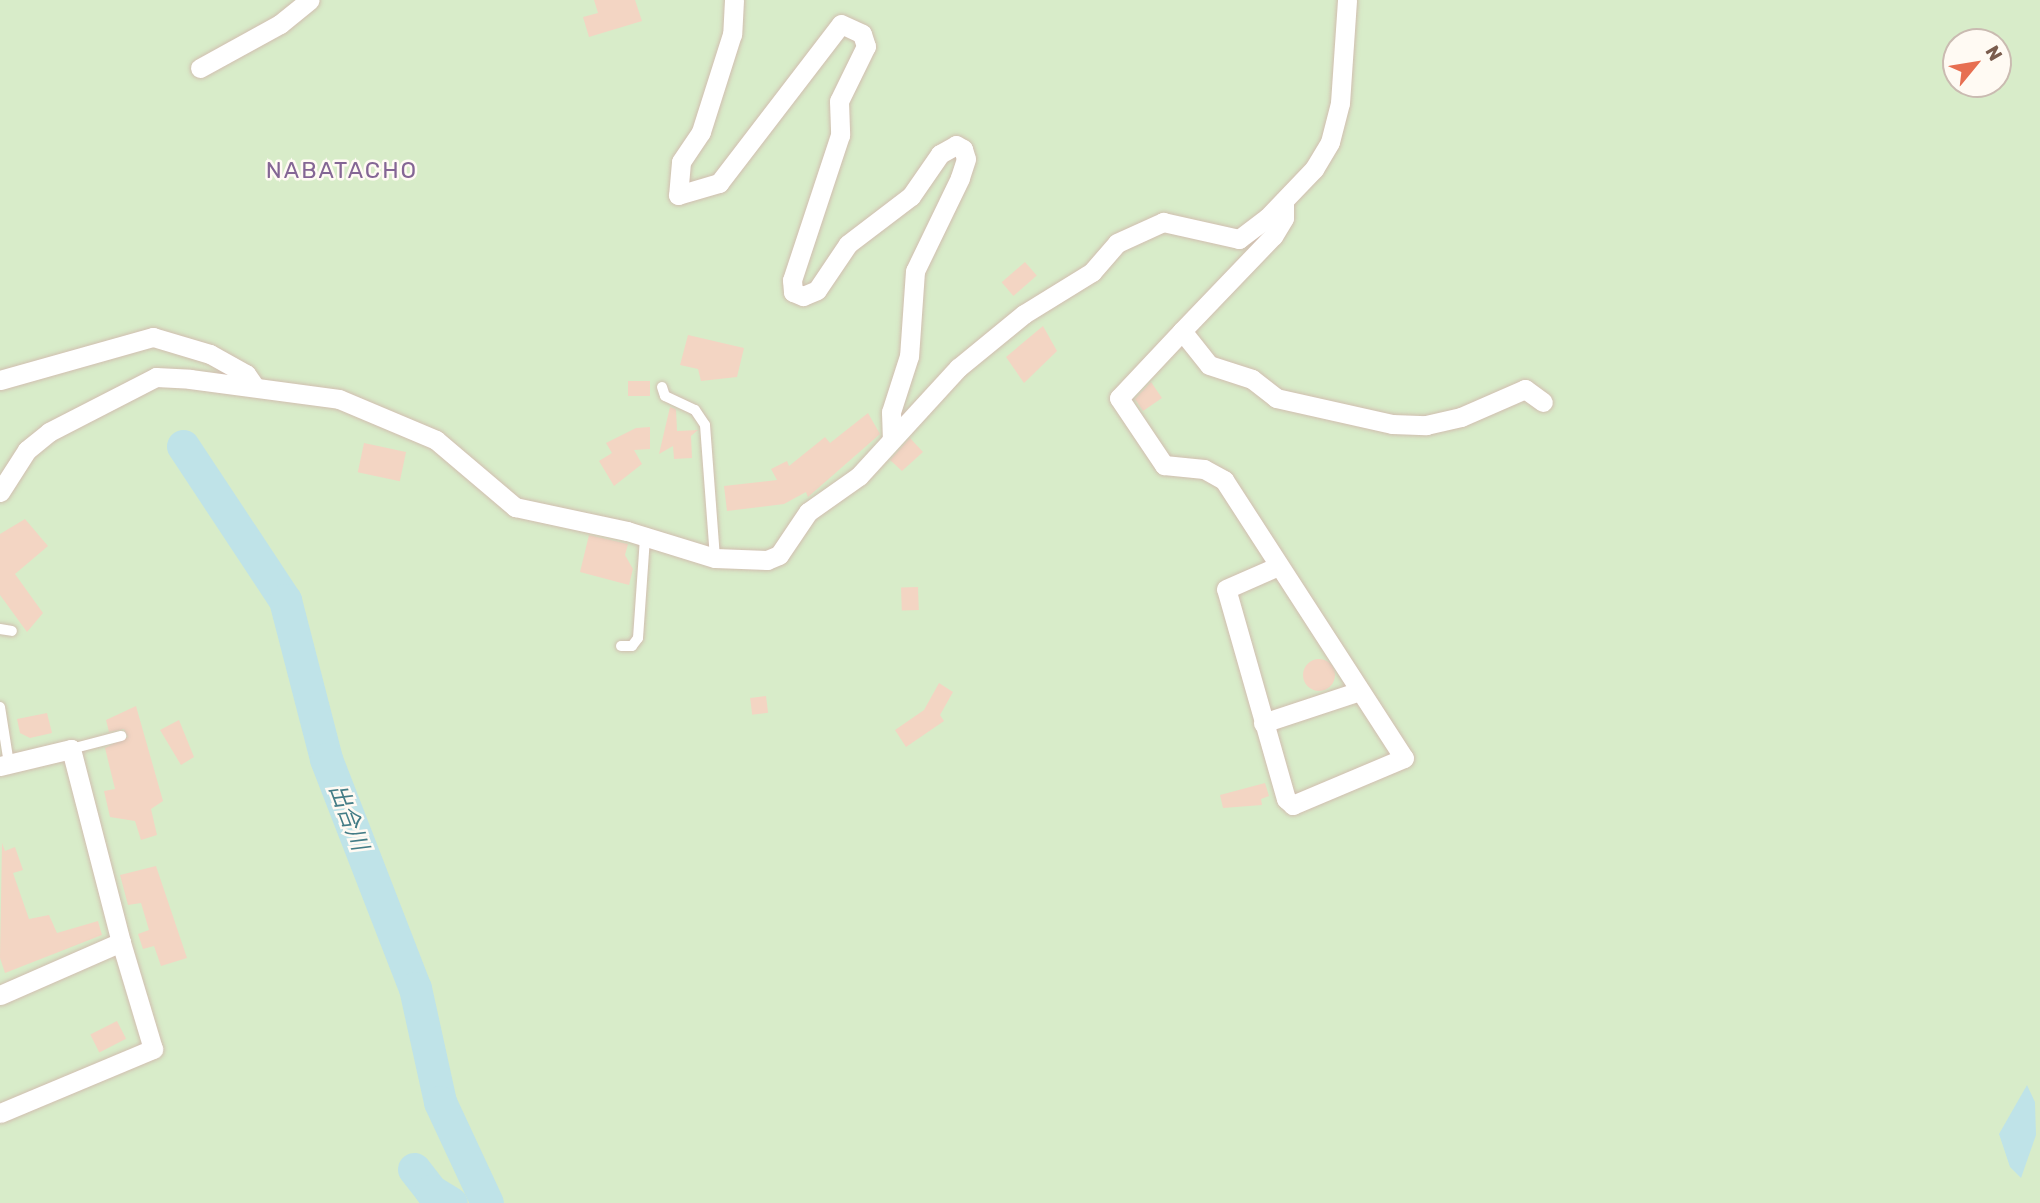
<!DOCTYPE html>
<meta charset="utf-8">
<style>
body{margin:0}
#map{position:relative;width:2040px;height:1203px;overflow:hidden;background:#fdf6ec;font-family:Rubik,"Noto Sans JP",sans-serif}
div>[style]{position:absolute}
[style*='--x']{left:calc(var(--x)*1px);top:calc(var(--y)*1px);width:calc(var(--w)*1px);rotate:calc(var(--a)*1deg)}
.green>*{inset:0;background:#d8ecc9}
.water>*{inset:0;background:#bfe3e8}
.river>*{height:33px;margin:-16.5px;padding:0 16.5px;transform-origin:16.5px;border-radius:16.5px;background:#bfe3e8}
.building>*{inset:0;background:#f3d5c3;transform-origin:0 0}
.round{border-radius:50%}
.roads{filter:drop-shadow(0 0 2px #d1beb0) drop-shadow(0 0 2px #d1beb0)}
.lane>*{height:10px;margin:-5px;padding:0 5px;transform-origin:5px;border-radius:5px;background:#fff}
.street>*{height:19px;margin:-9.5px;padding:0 9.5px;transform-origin:9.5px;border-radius:9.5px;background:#fff}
span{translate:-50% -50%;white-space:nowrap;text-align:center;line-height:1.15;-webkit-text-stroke:5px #fffaf3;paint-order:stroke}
.neighbourhood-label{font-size:23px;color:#846695;letter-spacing:2px}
.water-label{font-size:23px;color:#437c86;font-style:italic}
.north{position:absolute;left:1942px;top:28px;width:70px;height:70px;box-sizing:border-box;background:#fffaf3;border:2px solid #cabbb1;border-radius:50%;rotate:60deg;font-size:19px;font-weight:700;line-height:28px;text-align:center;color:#7a5c4d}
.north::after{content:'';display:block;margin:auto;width:24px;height:32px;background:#e76f51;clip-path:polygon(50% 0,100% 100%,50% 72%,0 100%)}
</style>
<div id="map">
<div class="green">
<div style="clip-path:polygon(evenodd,0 0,2040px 0,2040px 1203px,0 1203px,0 0,1956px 42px,1998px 42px,1998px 84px,1956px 84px,1956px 42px)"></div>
</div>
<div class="water">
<div style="clip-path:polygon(2027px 1085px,2035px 1102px,2036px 1135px,2021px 1178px,2010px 1167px,1999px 1134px)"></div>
</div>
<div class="river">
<div style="--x:183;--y:446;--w:185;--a:56.5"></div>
<div style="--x:285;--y:600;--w:164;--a:75.5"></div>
<div style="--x:326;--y:759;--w:246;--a:68.8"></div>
<div style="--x:415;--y:988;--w:117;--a:77.6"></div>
<div style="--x:440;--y:1102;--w:111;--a:65"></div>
<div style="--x:414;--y:1169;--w:28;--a:52"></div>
<div style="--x:431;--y:1191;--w:23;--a:31"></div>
</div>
<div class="building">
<div style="clip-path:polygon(594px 0,635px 0,642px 21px,589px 37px,583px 17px,598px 13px)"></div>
<div style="left:1025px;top:262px;width:18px;height:31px;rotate:49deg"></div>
<div style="clip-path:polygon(1043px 326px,1057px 351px,1024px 383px,1006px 357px)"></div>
<div style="clip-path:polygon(688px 335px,744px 348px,737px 377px,701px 381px,698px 369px,680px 365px)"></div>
<div style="left:628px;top:381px;width:22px;height:15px"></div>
<div style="clip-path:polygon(1151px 382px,1162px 398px,1143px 411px,1135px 399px)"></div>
<div style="clip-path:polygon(670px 407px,676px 409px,677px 431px,698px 430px,691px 436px,692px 458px,674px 459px,673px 446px,659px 454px)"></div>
<div style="clip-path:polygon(868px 413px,880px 434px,808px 497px,806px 492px,784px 504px,727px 511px,724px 486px,777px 480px,771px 469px,787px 461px,789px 466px,825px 437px,830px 443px)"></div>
<div style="clip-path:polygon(650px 427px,650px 449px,634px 450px,642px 464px,614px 486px,599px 461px,612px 453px,606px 443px,636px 428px)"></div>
<div style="clip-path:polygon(910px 438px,923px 452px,902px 471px,890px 460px)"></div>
<div style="left:364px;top:443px;width:43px;height:30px;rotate:12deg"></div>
<div style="clip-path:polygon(25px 519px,48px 546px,15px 574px,43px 613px,27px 632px,0 595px,0 534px)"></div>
<div style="clip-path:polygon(589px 535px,628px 544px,625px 555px,633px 569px,629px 585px,580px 572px)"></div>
<div style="left:918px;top:587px;width:23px;height:17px;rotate:88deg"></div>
<div class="round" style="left:1303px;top:659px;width:32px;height:32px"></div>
<div style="clip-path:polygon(939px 683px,953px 692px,940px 715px,944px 721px,906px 747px,895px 730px,924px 710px)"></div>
<div style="left:766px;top:696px;width:17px;height:16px;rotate:83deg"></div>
<div style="clip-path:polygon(136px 706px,163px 801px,151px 809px,157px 835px,141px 840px,135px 821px,110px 817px,104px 791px,115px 789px,105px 748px,128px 737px,124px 729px,109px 732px,106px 720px)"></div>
<div style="clip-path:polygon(47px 713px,52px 733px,30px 738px,20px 733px,17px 719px)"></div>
<div style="clip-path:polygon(179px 720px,194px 757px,181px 765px,160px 730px)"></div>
<div style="clip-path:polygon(1265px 783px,1269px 796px,1261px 799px,1262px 805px,1223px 808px,1220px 795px)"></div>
<div style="clip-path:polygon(2px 843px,5px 851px,15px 847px,23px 870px,13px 873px,29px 919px,49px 915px,57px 933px,98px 921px,102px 935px,5px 973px,0 958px)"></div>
<div style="clip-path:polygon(156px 866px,187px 958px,161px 966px,154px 946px,143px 949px,138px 934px,149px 930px,141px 903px,128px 905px,120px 875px)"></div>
<div style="left:117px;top:1021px;width:20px;height:30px;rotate:63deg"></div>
</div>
<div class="roads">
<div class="lane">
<div style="--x:662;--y:387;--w:9;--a:72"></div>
<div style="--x:665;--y:396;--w:33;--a:25"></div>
<div style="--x:695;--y:410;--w:18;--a:56"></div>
<div style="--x:705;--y:425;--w:133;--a:85.7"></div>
<div style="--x:0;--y:629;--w:12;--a:9"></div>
<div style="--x:621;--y:646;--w:11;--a:0"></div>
<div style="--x:632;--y:646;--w:10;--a:-53"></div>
<div style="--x:638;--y:638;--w:101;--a:-86"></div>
<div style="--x:0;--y:707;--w:58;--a:81"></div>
<div style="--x:71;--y:749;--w:52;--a:-14.6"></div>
</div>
<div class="street">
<div style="--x:734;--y:0;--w:34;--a:93"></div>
<div style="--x:732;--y:34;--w:103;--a:107.6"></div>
<div style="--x:701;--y:132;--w:36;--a:124"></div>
<div style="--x:681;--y:162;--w:33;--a:95"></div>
<div style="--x:678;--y:195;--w:43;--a:-16.3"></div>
<div style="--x:719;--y:183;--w:200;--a:-52.5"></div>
<div style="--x:841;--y:24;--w:23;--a:25"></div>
<div style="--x:862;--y:34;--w:13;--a:72"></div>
<div style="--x:866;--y:46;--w:61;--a:116.1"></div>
<div style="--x:839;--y:101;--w:34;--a:88"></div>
<div style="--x:840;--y:135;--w:153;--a:108.3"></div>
<div style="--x:792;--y:280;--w:12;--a:85"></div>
<div style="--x:793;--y:292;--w:11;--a:22"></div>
<div style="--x:803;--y:296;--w:15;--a:-23"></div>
<div style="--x:817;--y:290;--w:55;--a:-56"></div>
<div style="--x:848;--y:244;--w:79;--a:-37.3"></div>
<div style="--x:911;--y:196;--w:51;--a:-55.4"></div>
<div style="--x:940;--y:154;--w:18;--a:-29"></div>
<div style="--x:956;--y:145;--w:8;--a:30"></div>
<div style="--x:963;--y:149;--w:10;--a:73"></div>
<div style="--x:966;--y:159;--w:20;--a:108"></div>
<div style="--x:960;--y:178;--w:103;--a:115.8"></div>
<div style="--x:915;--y:271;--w:85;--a:94"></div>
<div style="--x:909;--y:356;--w:59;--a:107.8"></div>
<div style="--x:891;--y:412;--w:27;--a:88"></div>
<div style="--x:200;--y:68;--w:91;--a:-28.8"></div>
<div style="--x:280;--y:24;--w:38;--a:-39"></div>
<div style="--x:1284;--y:201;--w:17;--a:90"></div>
<div style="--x:1284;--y:218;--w:21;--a:121"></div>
<div style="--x:1273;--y:236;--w:132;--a:133.8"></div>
<div style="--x:1182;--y:331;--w:43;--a:51.5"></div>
<div style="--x:1209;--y:365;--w:45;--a:18"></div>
<div style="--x:1252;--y:379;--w:31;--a:38"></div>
<div style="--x:1276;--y:398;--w:119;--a:12.6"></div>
<div style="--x:1392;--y:424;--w:34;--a:2"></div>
<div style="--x:1426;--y:425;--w:36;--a:-13"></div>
<div style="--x:1461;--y:417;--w:70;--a:-23.6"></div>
<div style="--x:1525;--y:389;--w:22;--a:36"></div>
<div style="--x:1182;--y:331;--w:92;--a:133.2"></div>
<div style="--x:1119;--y:398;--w:81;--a:56.1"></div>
<div style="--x:1164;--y:465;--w:40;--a:5.7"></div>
<div style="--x:1204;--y:469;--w:23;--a:29"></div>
<div style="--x:1224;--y:480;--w:331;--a:57.1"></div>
<div style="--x:1404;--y:758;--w:121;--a:157.1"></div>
<div style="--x:1293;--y:805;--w:9;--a:-139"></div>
<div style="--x:1286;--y:799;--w:218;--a:-105.9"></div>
<div style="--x:1226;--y:589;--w:55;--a:-23.7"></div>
<div style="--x:0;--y:380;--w:159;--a:-15.7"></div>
<div style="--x:153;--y:337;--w:59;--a:16.6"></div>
<div style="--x:210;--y:354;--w:41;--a:29.1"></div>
<div style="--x:246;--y:374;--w:16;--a:55"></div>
<div style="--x:0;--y:492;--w:50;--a:-57.3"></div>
<div style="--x:27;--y:450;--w:28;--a:-39"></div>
<div style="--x:49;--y:432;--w:120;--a:-27.2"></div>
<div style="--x:156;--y:377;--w:34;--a:3"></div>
<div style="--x:190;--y:379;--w:150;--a:7.6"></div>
<div style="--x:339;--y:399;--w:105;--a:22.9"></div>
<div style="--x:436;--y:440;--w:104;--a:40.3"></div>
<div style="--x:515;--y:507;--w:115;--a:12.1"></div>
<div style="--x:627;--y:531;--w:92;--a:17.1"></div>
<div style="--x:715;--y:558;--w:52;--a:2.2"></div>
<div style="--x:767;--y:560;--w:13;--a:-23"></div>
<div style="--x:779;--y:555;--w:52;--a:-56"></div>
<div style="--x:808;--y:512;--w:62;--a:-35.2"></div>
<div style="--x:859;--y:476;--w:147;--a:-47.5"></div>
<div style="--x:958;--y:368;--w:85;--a:-39.3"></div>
<div style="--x:1024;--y:314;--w:80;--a:-31.7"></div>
<div style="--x:1092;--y:272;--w:38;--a:-49"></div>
<div style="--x:1117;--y:243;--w:51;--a:-24.5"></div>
<div style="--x:1163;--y:222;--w:78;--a:12.6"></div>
<div style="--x:1239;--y:239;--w:35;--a:-37"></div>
<div style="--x:1267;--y:218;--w:68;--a:-46.2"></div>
<div style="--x:1314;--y:169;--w:31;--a:-59"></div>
<div style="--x:1330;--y:142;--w:40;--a:-75.6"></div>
<div style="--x:1340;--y:103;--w:103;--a:-86.1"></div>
<div style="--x:1263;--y:723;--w:102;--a:-18.3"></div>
<div style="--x:0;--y:766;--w:73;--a:-13.5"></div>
<div style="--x:71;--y:749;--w:199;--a:75.5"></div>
<div style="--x:121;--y:942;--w:132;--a:156.3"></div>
<div style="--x:0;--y:1113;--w:166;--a:-22.7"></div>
<div style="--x:153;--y:1049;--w:112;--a:-106.7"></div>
</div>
</div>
<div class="neighbourhood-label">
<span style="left:342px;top:170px">NABATACHO</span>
</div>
<div class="water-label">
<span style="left:349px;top:817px;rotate:69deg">出合川</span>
</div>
<div class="north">N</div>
</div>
